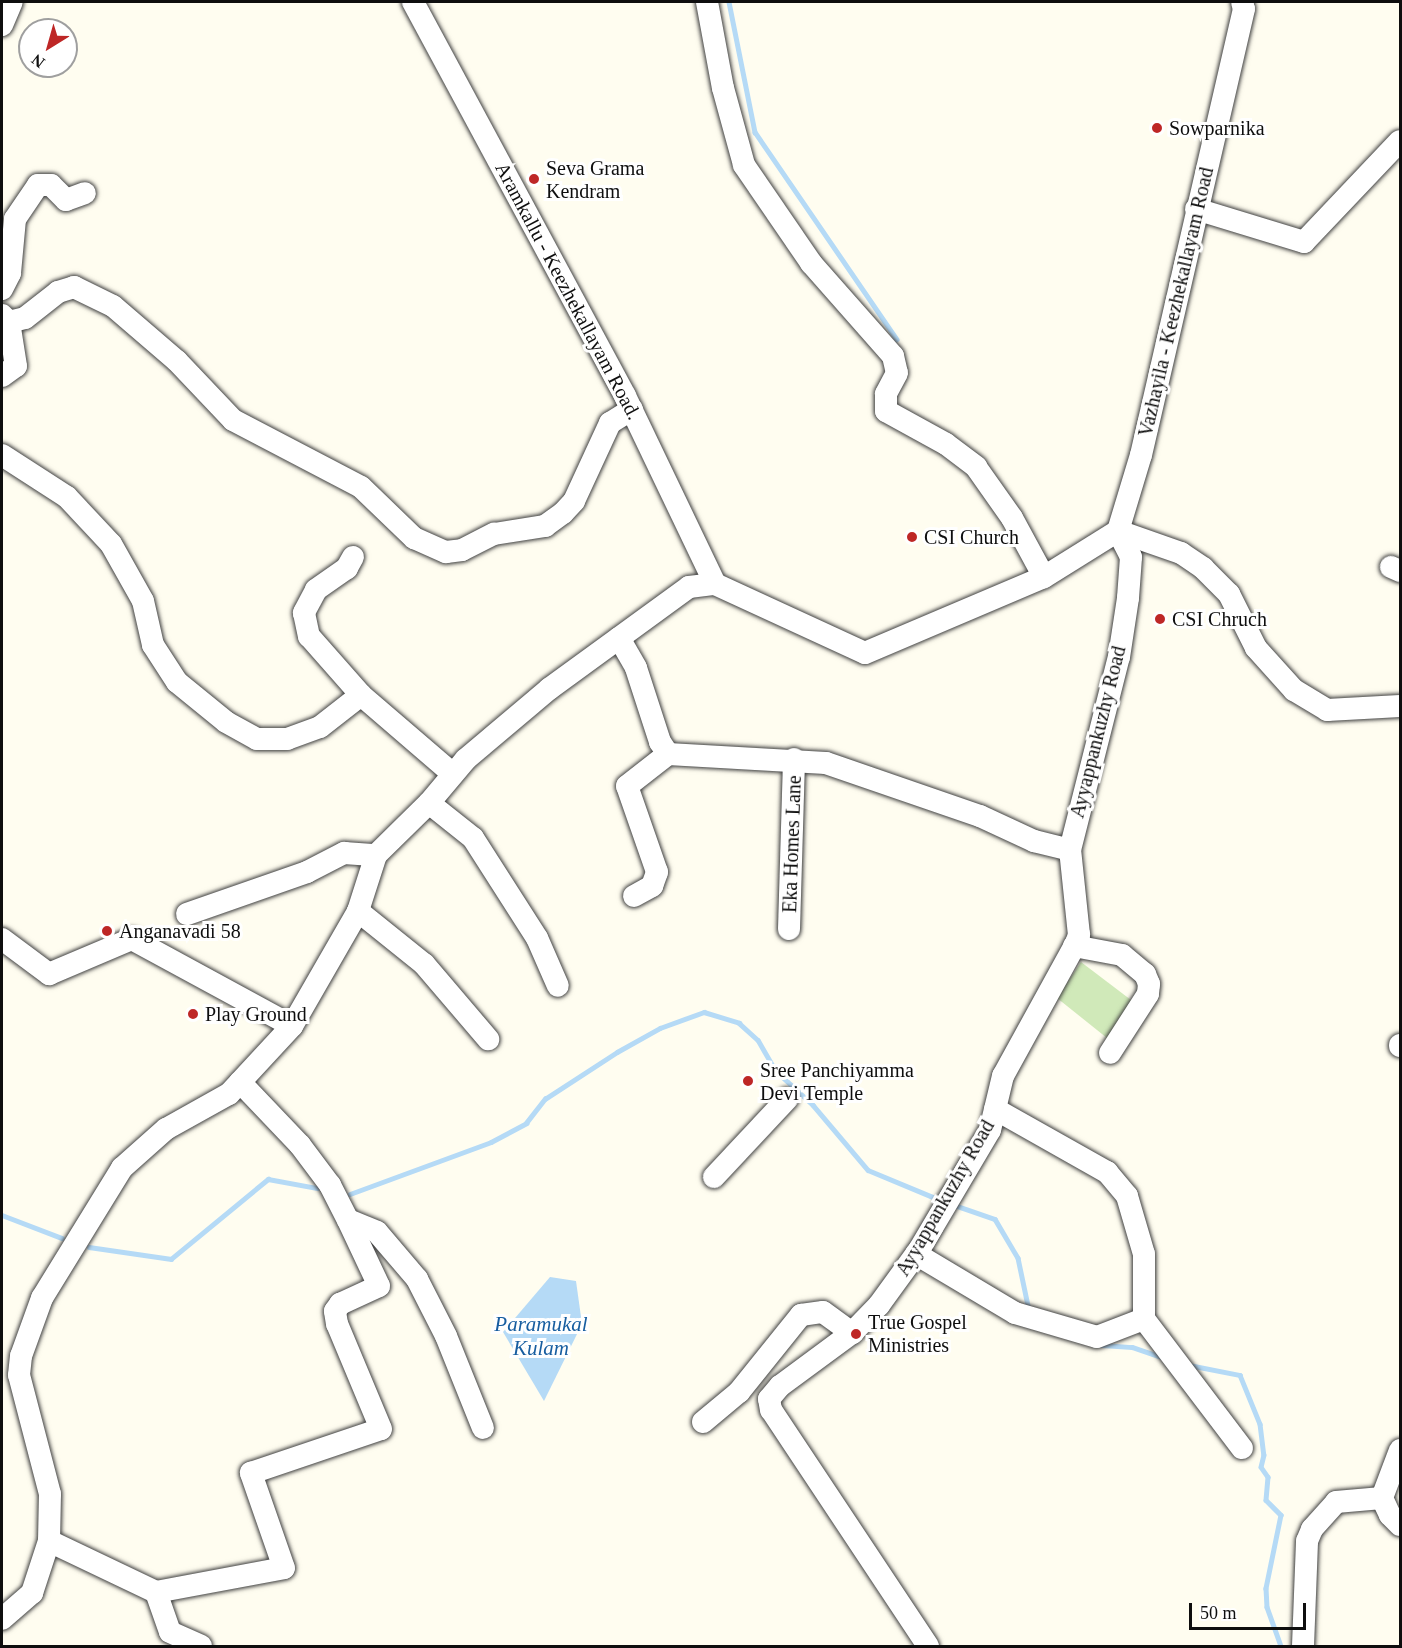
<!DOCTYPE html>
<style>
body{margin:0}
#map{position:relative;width:1402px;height:1648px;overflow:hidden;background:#fffdf0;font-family:Georgia,serif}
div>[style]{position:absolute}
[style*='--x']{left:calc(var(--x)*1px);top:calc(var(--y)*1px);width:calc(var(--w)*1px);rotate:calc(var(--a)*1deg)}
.green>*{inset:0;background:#d0e9b9}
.water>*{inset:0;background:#b5daf6}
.stream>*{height:4.5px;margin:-2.25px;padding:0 2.25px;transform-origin:2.25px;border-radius:2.25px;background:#b5daf6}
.roads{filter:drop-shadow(0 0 2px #414141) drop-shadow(0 0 2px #414141)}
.minor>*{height:22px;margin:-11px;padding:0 11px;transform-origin:11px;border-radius:11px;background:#fff}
.dots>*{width:16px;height:16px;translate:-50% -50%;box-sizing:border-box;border:3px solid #fff;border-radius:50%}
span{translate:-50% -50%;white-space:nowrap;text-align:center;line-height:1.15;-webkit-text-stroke:6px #fff;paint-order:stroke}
.poi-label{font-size:20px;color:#0e0e0e}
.left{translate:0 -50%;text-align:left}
.street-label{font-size:20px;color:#0e0e0e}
.water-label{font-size:21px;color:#185ea0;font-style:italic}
.frame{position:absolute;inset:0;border:3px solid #0e0e0e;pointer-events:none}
.north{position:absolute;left:18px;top:18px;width:60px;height:60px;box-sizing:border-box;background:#fff;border:2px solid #9f9f9f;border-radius:50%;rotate:217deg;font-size:16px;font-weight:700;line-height:24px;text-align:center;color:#0e0e0e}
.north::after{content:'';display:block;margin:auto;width:21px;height:27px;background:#be2726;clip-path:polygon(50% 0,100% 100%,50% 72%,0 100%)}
.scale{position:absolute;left:1189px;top:1603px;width:117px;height:27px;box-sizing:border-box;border:3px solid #0e0e0e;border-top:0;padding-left:8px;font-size:18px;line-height:21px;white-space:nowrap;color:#0e0e0e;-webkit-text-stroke:4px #fff;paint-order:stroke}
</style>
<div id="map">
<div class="green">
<div style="clip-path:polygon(1081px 962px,1135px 1003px,1112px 1042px,1057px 998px)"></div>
</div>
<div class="water">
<div style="clip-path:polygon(550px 1277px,576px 1281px,582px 1324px,544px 1401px,503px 1332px)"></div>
</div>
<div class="stream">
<div style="--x:729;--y:2;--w:133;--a:78.7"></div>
<div style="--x:755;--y:132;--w:251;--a:55.6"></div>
<div style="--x:350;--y:1194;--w:150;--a:-20.2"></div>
<div style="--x:491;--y:1142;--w:40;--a:-28"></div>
<div style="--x:526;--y:1123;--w:31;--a:-52"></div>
<div style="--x:545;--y:1099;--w:86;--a:-33.1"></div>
<div style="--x:617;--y:1052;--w:49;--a:-29.2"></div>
<div style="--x:660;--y:1028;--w:47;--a:-20"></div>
<div style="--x:704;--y:1012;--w:37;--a:17"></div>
<div style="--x:739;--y:1023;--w:25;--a:42"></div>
<div style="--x:758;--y:1040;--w:34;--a:60"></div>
<div style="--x:775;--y:1070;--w:52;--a:42.6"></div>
<div style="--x:813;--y:1105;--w:85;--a:49.8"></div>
<div style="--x:868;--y:1170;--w:78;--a:22.6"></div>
<div style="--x:954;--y:1205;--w:43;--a:18.9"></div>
<div style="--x:995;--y:1219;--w:45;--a:59.5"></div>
<div style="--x:1018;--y:1258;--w:53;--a:78.1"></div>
<div style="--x:2;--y:1215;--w:64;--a:21"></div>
<div style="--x:89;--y:1247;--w:83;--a:8.3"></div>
<div style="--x:171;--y:1259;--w:126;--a:-39.5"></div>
<div style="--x:268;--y:1179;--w:50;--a:10.4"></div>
<div style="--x:1102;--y:1345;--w:30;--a:4"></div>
<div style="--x:1132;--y:1347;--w:34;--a:19"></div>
<div style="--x:1189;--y:1365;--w:52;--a:11.1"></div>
<div style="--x:1240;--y:1375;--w:53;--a:67.8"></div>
<div style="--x:1260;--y:1424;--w:31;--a:83"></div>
<div style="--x:1264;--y:1455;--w:12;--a:104"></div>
<div style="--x:1261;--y:1467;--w:12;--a:55"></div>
<div style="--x:1268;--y:1477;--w:23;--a:95"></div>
<div style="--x:1266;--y:1500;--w:21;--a:45"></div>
<div style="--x:1281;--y:1515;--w:75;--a:101.6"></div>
<div style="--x:1266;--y:1588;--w:19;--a:87"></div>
<div style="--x:1267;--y:1607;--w:41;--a:70.3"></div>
</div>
<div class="roads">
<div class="minor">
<div style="--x:413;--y:2;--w:447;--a:61.7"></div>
<div style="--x:625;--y:396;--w:208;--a:64.4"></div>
<div style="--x:707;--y:2;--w:87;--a:79.5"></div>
<div style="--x:723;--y:88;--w:80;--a:74.7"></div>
<div style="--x:744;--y:165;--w:119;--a:55.6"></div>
<div style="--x:811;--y:263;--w:124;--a:48.6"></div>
<div style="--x:893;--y:356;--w:17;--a:77"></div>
<div style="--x:897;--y:373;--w:24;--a:118"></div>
<div style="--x:886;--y:394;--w:17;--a:90"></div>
<div style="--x:886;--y:411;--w:68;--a:28.8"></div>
<div style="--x:946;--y:444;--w:38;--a:37"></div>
<div style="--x:976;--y:467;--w:62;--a:54.8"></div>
<div style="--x:1012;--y:518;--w:67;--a:61.5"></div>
<div style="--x:2;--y:25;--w:25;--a:-67"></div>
<div style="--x:1196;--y:209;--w:113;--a:17"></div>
<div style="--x:1304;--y:242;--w:139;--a:-46.5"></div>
<div style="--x:2;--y:289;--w:18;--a:-63"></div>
<div style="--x:10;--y:273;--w:54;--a:-84.7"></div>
<div style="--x:15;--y:219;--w:41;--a:-55.9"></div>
<div style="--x:38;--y:185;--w:13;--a:0"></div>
<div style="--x:51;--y:185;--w:21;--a:45"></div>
<div style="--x:66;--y:200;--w:20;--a:-20"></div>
<div style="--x:2;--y:315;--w:10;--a:45"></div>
<div style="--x:9;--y:322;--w:16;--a:-14"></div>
<div style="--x:25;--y:318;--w:42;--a:-38.2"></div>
<div style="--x:58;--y:292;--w:17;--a:-17"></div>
<div style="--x:74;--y:287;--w:43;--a:26"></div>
<div style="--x:113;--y:306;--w:84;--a:40.7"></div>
<div style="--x:177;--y:361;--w:81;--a:46.5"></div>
<div style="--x:233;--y:420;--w:144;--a:27.6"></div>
<div style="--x:361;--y:487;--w:74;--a:43.9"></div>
<div style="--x:414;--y:538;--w:35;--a:24"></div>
<div style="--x:446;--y:552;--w:16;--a:-7"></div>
<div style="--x:462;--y:550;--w:36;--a:-27"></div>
<div style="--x:494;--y:534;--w:52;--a:-8.9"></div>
<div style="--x:545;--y:526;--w:22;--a:-36"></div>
<div style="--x:563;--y:513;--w:16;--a:-47"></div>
<div style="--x:574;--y:501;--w:86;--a:-65.2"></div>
<div style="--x:610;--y:423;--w:26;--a:-32"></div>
<div style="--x:2;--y:376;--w:17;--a:-36"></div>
<div style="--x:16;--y:366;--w:45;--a:-99"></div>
<div style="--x:2;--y:455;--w:77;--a:32.9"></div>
<div style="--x:67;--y:497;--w:64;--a:46.9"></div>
<div style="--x:111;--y:544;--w:65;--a:60.7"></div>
<div style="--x:143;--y:601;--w:45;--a:77.2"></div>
<div style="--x:153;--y:645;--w:44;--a:57"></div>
<div style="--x:177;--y:682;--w:63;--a:39.2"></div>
<div style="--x:226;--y:722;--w:35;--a:29"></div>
<div style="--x:257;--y:739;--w:30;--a:0"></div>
<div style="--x:287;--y:739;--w:35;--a:-20"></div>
<div style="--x:320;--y:727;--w:52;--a:-38"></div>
<div style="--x:361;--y:695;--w:121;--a:40.7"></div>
<div style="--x:1118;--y:531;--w:79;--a:-73.2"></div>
<div style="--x:1141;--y:455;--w:458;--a:-77"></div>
<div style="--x:1244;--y:9;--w:7;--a:-106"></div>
<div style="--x:1118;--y:531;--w:67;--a:19.2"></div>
<div style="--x:1181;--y:553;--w:27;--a:34"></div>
<div style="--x:1203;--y:568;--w:37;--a:45"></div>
<div style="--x:1229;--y:594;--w:60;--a:63.4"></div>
<div style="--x:1256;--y:648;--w:57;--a:47.9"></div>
<div style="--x:1294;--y:690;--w:39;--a:31"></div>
<div style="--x:1327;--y:710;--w:73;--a:-3.1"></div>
<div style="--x:353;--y:557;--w:13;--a:119"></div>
<div style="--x:347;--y:568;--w:38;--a:145"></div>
<div style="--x:316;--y:590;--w:26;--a:118"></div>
<div style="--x:304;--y:613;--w:24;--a:78"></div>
<div style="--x:309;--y:636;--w:79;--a:48.6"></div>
<div style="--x:1391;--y:567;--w:10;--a:24"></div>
<div style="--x:619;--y:638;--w:34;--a:60"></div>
<div style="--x:636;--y:668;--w:78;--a:72"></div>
<div style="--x:660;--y:742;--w:14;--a:56"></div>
<div style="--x:668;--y:754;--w:158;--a:3.3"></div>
<div style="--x:826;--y:763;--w:163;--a:19"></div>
<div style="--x:980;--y:816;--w:60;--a:24.8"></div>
<div style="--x:1034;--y:841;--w:37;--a:14"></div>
<div style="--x:429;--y:803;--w:56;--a:38.5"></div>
<div style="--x:473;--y:838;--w:119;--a:57.4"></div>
<div style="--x:537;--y:938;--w:52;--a:66.4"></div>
<div style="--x:634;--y:896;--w:21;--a:-29"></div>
<div style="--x:652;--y:886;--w:15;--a:-70"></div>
<div style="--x:657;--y:872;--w:91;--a:-109.2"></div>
<div style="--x:627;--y:786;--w:52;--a:-38"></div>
<div style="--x:358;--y:911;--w:85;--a:38.8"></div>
<div style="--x:424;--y:964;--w:99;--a:49.5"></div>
<div style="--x:187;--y:914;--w:127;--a:-19.3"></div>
<div style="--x:307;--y:872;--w:42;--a:-27.2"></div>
<div style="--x:344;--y:853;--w:32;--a:4"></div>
<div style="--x:789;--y:929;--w:170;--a:-88.3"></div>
<div style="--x:2;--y:939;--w:59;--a:36.7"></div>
<div style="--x:49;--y:974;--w:90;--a:-22.9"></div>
<div style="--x:132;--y:939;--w:182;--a:28.5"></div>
<div style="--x:1074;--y:946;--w:49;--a:10.6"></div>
<div style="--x:1122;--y:955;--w:30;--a:40"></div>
<div style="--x:1145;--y:974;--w:11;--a:68"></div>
<div style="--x:1149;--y:984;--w:10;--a:96"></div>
<div style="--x:1148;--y:994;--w:70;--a:122.8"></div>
<div style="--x:1400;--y:1046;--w:1;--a:-90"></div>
<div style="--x:240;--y:1082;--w:87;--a:46.4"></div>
<div style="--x:300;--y:1145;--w:50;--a:53.1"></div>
<div style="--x:330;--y:1185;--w:39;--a:63"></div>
<div style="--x:348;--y:1220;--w:31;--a:22"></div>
<div style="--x:377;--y:1232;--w:62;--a:49.6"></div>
<div style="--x:417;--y:1279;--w:64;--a:63"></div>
<div style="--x:446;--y:1336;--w:99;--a:68.1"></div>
<div style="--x:995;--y:1109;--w:129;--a:29.4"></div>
<div style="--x:1107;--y:1172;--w:31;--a:50"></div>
<div style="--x:1127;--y:1196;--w:60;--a:73.7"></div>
<div style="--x:1144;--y:1254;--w:65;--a:90"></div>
<div style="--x:1144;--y:1319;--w:162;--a:52.8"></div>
<div style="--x:714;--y:1177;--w:107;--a:-46.9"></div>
<div style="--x:916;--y:1254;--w:115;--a:30.8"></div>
<div style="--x:1015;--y:1313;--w:85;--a:16.3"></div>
<div style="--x:1097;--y:1337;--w:50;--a:-21"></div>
<div style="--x:703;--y:1422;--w:47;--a:-39.8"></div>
<div style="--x:739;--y:1392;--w:99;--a:-51.2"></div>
<div style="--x:801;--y:1315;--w:22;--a:-8"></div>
<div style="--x:823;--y:1312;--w:36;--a:36"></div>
<div style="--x:1400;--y:1450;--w:51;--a:110.6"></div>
<div style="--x:1382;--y:1498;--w:19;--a:65"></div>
<div style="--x:1390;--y:1515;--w:14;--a:45"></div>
<div style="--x:49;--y:1541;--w:119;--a:25.5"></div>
<div style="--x:156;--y:1592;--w:42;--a:70.7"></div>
<div style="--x:170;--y:1632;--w:34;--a:24"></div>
<div style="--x:156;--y:1592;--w:130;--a:-10.6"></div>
<div style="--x:284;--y:1568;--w:101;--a:-109.2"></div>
<div style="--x:251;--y:1473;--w:137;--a:-18.7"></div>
<div style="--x:381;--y:1429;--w:114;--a:-112.7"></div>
<div style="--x:337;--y:1324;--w:13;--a:-99"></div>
<div style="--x:335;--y:1311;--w:9;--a:-54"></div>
<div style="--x:340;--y:1304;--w:43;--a:-24.8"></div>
<div style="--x:379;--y:1286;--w:73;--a:-115.2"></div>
<div style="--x:2;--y:1619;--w:40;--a:-41"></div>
<div style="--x:32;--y:1593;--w:55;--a:-71.9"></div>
<div style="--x:49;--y:1541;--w:47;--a:-88.8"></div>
<div style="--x:50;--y:1494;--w:123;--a:-104.6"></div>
<div style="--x:19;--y:1375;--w:19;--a:-84"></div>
<div style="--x:21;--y:1356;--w:62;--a:-70.1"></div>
<div style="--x:42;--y:1298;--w:153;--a:-58.4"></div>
<div style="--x:122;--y:1168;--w:59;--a:-41.6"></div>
<div style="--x:166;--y:1129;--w:72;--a:-29.1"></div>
<div style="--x:229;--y:1094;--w:93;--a:-47.2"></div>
<div style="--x:292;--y:1026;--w:133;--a:-60.1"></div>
<div style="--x:358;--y:911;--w:59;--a:-72.2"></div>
<div style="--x:376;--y:855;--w:74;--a:-44.5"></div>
<div style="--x:429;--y:803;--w:57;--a:-49.9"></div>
<div style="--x:466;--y:759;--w:109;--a:-40.1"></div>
<div style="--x:549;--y:689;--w:173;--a:-36.1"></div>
<div style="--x:689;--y:587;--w:26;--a:-7"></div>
<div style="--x:715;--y:584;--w:165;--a:24.7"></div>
<div style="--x:865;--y:653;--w:194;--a:-23"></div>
<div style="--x:1044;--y:577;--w:87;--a:-31.9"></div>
<div style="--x:928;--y:1646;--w:283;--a:-123.6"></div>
<div style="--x:771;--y:1410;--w:11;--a:-100"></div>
<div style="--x:769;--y:1399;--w:17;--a:-50"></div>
<div style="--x:780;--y:1386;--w:89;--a:-36.4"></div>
<div style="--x:852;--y:1333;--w:39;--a:-46"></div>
<div style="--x:879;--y:1305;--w:68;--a:-54"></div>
<div style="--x:919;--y:1250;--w:139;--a:-59.4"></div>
<div style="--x:990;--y:1130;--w:56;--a:-76.5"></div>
<div style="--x:1003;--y:1076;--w:152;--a:-61.2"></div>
<div style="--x:1076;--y:943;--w:9;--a:-69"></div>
<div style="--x:1079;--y:935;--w:85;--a:-96"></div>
<div style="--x:1070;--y:850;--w:199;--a:-75.8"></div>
<div style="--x:1119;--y:657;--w:60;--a:-81.3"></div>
<div style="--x:1128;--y:598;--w:41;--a:-85.8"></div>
<div style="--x:1131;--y:557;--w:29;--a:-117"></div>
<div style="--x:1303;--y:1646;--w:105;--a:-87.8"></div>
<div style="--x:1307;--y:1541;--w:13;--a:-67"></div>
<div style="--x:1312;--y:1529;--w:36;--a:-48"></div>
<div style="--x:1336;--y:1502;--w:46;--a:-5"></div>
</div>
</div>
<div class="dots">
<div style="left:1157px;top:128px;background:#be2726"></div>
<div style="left:534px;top:179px;background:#be2726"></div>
<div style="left:912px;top:537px;background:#be2726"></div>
<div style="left:1160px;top:619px;background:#be2726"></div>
<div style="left:107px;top:931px;background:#be2726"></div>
<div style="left:193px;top:1014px;background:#be2726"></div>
<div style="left:748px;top:1081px;background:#be2726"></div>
<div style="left:856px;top:1334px;background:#be2726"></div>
</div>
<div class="poi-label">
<span class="left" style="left:1169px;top:128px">Sowparnika</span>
<span class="left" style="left:546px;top:180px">Seva Grama<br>Kendram</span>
<span class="left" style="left:924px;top:537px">CSI Church</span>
<span class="left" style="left:1172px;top:619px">CSI Chruch</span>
<span class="left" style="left:119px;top:931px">Anganavadi 58</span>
<span class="left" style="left:205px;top:1014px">Play Ground</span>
<span class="left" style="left:760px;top:1082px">Sree Panchiyamma<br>Devi Temple</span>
<span class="left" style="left:868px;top:1334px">True Gospel<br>Ministries</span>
</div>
<div class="street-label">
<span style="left:568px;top:291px;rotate:62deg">Aramkallu - Keezhekallayam Road.</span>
<span style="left:1176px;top:302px;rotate:-77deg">Vazhayila - Keezhekallayam Road</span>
<span style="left:1098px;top:732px;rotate:-76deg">Ayyappankuzhy Road</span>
<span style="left:792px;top:844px;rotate:-88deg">Eka Homes Lane</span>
<span style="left:945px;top:1198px;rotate:-60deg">Ayyappankuzhy Road</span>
</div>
<div class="water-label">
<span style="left:541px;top:1336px">Paramukal<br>Kulam</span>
</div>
<div class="frame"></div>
<div class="north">N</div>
<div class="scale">50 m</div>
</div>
